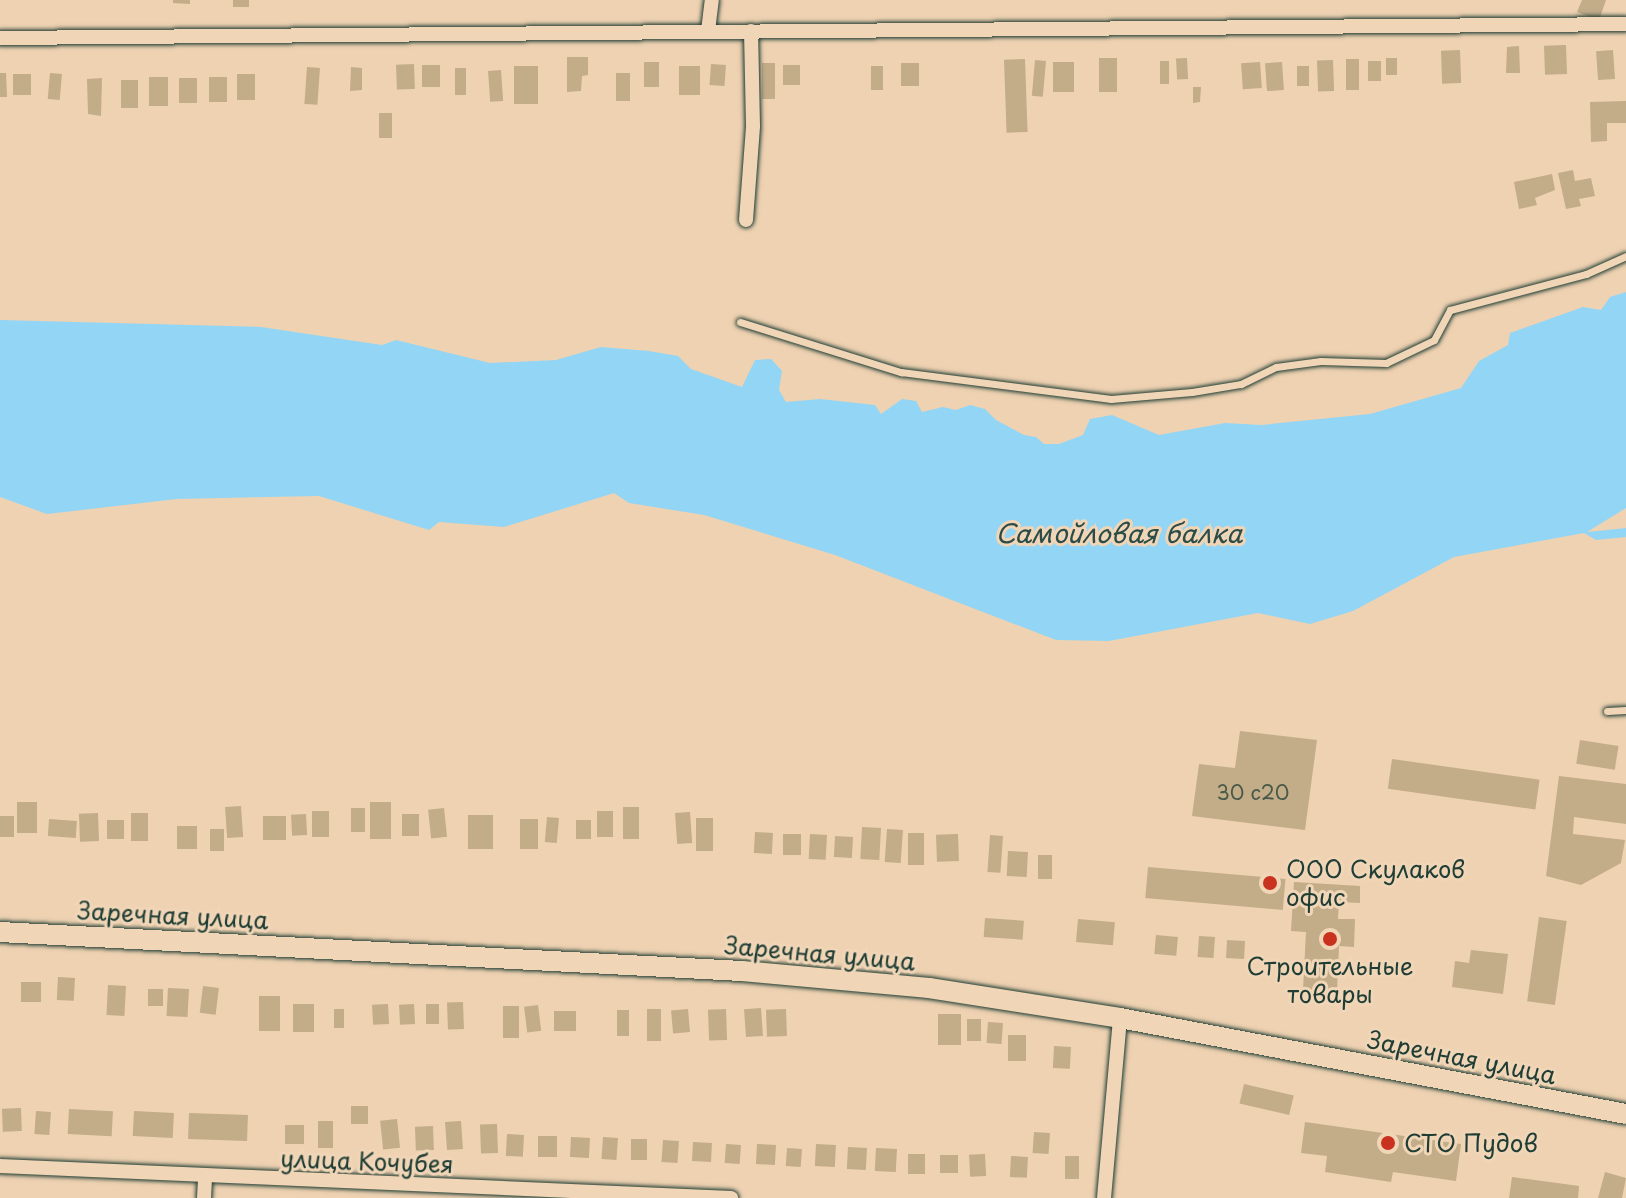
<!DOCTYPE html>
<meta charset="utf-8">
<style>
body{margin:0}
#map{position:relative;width:1626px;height:1198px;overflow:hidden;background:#efd2b2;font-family:"Playpen Sans",sans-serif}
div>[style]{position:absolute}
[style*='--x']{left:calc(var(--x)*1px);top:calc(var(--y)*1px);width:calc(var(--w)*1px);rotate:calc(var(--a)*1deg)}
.water>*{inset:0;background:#93d5f5}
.building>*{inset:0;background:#c3ac88;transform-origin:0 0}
.roads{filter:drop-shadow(0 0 2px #1f3d34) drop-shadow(0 0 2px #1f3d34)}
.lane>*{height:7px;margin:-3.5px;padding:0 3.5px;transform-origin:3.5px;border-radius:3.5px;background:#f0d5b7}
.street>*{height:14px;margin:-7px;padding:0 7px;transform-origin:7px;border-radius:7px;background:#f0d5b7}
.secondary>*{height:20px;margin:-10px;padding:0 10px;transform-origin:10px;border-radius:10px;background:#f0d5b7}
.dots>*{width:22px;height:22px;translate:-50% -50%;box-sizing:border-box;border:4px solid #f0d5b7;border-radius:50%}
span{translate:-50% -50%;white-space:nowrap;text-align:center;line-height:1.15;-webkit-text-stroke:6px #f0d5b7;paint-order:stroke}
.number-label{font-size:20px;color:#485949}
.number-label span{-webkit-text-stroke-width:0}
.poi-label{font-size:24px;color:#1f3d34}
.left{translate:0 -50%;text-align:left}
.street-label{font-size:24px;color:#1f3d34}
.water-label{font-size:26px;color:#2b4c47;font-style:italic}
</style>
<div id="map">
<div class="water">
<div style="clip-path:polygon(1626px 292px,1626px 508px,1587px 532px,1626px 528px,1626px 537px,1596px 540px,1584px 533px,1454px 557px,1353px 611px,1310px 624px,1258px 613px,1109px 641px,1056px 640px,835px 555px,704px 515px,629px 503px,614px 493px,504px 527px,439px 522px,429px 530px,319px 496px,177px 499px,47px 514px,0 497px,0 320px,261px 327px,382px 345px,396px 340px,490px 363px,556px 360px,601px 347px,649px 351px,678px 356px,691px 369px,742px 387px,755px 360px,771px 359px,782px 371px,779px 390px,786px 402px,820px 399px,875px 405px,881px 414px,902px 399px,916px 401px,922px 412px,943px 407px,956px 410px,970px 405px,985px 409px,996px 420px,1024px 435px,1036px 437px,1044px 444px,1059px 444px,1083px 435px,1090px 419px,1112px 415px,1159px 435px,1225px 423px,1261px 425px,1370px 414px,1461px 388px,1479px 361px,1508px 345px,1510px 333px,1583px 307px,1601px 310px,1610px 297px)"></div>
</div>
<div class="building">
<div style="clip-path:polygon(173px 0,190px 0,190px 4px,173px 3px)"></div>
<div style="left:233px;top:0;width:16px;height:7px"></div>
<div style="clip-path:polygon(1582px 0,1606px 0,1599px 20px,1577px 12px)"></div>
<div style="left:1566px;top:45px;width:29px;height:22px;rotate:88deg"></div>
<div style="clip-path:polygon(1519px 46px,1520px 73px,1506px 73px,1507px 47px)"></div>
<div style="left:1460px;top:50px;width:33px;height:19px;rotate:88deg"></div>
<div style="left:1613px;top:50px;width:29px;height:17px;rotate:86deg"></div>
<div style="clip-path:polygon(567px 57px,588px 57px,588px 75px,582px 76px,581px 91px,567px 92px)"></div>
<div style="left:1099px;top:58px;width:18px;height:34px"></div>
<div style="left:1187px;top:58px;width:21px;height:11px;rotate:87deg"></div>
<div style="left:1386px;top:58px;width:11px;height:17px"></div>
<div style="left:1025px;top:59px;width:73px;height:21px;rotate:88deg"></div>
<div style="left:1346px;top:59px;width:13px;height:31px"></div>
<div style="left:1035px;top:60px;width:11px;height:36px;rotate:5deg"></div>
<div style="left:1333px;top:60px;width:31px;height:16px;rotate:88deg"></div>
<div style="left:1160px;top:61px;width:9px;height:23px"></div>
<div style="left:1368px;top:61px;width:13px;height:20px"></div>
<div style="left:644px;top:62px;width:15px;height:25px"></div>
<div style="left:1053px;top:62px;width:21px;height:30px"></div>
<div style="left:1260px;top:62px;width:26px;height:19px;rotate:86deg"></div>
<div style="left:1282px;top:62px;width:28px;height:17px;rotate:86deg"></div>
<div style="left:762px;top:63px;width:13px;height:36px"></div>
<div style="left:901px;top:63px;width:18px;height:23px"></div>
<div style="left:414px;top:64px;width:25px;height:18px;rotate:88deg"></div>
<div style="left:711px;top:64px;width:15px;height:21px;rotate:4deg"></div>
<div style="left:422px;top:65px;width:18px;height:22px"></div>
<div style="left:783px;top:65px;width:17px;height:20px"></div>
<div style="left:538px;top:66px;width:38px;height:24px;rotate:90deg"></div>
<div style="left:679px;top:66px;width:21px;height:29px"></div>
<div style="left:871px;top:66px;width:12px;height:24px"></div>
<div style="left:1297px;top:66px;width:12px;height:20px"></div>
<div style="left:307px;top:67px;width:13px;height:37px;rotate:4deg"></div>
<div style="clip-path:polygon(351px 67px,362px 68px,362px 90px,350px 91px)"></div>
<div style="left:455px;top:68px;width:11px;height:27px"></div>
<div style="left:501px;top:70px;width:31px;height:13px;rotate:86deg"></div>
<div style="clip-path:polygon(0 73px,6px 73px,7px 97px,0 97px)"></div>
<div style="left:50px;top:73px;width:12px;height:26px;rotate:5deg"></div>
<div style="left:616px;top:73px;width:14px;height:28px"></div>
<div style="left:13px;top:74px;width:18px;height:21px"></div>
<div style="left:237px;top:74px;width:18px;height:26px"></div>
<div style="left:149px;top:77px;width:19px;height:29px"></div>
<div style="left:209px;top:77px;width:18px;height:25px"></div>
<div style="clip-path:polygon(102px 78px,101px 116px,88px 114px,87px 79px)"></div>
<div style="left:197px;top:78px;width:25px;height:18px;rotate:90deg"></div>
<div style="left:121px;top:80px;width:17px;height:28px"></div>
<div style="clip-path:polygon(1193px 87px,1201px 87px,1200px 102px,1193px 103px)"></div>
<div style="clip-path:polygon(1626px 101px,1626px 123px,1607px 123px,1607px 141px,1591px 142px,1590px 102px)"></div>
<div style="left:379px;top:113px;width:13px;height:25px"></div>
<div style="clip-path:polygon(1573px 170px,1575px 181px,1591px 178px,1595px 196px,1579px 199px,1581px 206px,1566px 209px,1558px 173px)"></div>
<div style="clip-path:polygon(1552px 174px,1555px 190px,1535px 198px,1537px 205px,1519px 209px,1514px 182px)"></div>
<div style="clip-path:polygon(1240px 731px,1317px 740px,1305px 830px,1192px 816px,1199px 764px,1235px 768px)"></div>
<div style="left:1580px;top:740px;width:39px;height:24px;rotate:9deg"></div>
<div style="left:1392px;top:759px;width:149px;height:30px;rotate:8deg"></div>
<div style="clip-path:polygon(1559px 776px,1626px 784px,1626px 824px,1574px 817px,1573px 834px,1625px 840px,1621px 863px,1581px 885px,1546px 876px)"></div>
<div style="left:17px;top:802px;width:20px;height:31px"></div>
<div style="left:370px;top:802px;width:21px;height:37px"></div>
<div style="left:241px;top:806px;width:31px;height:16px;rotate:86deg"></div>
<div style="left:623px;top:807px;width:16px;height:32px"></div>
<div style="left:351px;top:808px;width:14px;height:24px"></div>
<div style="left:444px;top:808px;width:29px;height:16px;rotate:84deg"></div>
<div style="left:329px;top:811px;width:26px;height:17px;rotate:90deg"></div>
<div style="left:613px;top:811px;width:26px;height:16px;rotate:90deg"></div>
<div style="left:690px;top:812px;width:31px;height:15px;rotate:86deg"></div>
<div style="left:98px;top:813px;width:28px;height:19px;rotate:88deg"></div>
<div style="left:131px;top:813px;width:17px;height:28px"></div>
<div style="left:306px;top:814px;width:21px;height:15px;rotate:87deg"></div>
<div style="left:419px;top:814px;width:22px;height:17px;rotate:90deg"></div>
<div style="left:468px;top:815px;width:25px;height:34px"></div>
<div style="left:0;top:816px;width:14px;height:21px"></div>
<div style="left:263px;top:816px;width:23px;height:24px"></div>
<div style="left:547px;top:817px;width:12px;height:25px;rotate:5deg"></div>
<div style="left:696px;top:818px;width:17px;height:33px"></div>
<div style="left:49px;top:819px;width:28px;height:17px;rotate:4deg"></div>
<div style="left:520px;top:819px;width:18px;height:30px"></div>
<div style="left:107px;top:820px;width:17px;height:19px"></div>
<div style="left:576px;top:820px;width:15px;height:19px"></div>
<div style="left:177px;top:826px;width:20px;height:23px"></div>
<div style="left:862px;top:827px;width:19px;height:32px;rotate:3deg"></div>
<div style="left:210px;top:829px;width:14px;height:22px"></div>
<div style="left:887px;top:829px;width:16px;height:33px;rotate:4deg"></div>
<div style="left:755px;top:832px;width:18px;height:21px;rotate:3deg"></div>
<div style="left:908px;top:833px;width:16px;height:32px"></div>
<div style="left:783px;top:834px;width:18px;height:21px"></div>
<div style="left:810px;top:834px;width:17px;height:25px;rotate:3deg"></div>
<div style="left:958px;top:834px;width:27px;height:22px;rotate:88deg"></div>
<div style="left:990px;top:835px;width:13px;height:37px;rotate:4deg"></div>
<div style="left:835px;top:836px;width:18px;height:21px;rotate:3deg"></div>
<div style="left:1008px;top:851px;width:20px;height:25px;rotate:3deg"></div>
<div style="left:1038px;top:855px;width:14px;height:24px"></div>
<div style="left:1148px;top:867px;width:138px;height:31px;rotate:5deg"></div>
<div style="clip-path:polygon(1294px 882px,1360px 886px,1360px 903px,1339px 902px,1338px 919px,1355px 919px,1354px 947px,1339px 946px,1337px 992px,1303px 990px,1306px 932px,1291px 931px)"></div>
<div style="left:1539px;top:917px;width:28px;height:85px;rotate:8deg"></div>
<div style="left:985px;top:918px;width:39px;height:19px;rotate:4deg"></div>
<div style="left:1078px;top:919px;width:37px;height:23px;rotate:5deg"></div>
<div style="left:1156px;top:935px;width:22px;height:19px;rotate:5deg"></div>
<div style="left:1199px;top:936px;width:16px;height:21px;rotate:4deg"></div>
<div style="left:1227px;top:940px;width:18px;height:18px;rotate:3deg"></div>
<div style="clip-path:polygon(1471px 950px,1508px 954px,1503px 994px,1452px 987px,1455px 961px,1469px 963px)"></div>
<div style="left:58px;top:977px;width:17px;height:23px;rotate:3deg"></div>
<div style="left:21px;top:982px;width:20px;height:20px"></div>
<div style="left:108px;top:985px;width:18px;height:30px;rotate:3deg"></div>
<div style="left:203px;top:986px;width:16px;height:27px;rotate:7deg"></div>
<div style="left:168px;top:988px;width:21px;height:28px;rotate:3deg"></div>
<div style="left:148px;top:989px;width:15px;height:17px"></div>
<div style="left:259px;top:996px;width:21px;height:35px"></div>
<div style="left:463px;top:1002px;width:27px;height:16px;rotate:88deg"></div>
<div style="left:293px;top:1004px;width:21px;height:28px"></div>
<div style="left:388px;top:1004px;width:20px;height:16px;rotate:87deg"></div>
<div style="left:414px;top:1004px;width:20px;height:15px;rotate:87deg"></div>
<div style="left:426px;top:1004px;width:13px;height:20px"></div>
<div style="left:538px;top:1005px;width:26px;height:14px;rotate:83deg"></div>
<div style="left:519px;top:1006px;width:32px;height:16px;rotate:90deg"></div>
<div style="left:761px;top:1008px;width:28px;height:17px;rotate:86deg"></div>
<div style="left:334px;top:1009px;width:10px;height:19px"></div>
<div style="left:661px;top:1009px;width:32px;height:14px;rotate:90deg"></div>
<div style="left:688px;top:1009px;width:23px;height:17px;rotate:85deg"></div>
<div style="left:726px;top:1009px;width:31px;height:18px;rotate:88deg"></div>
<div style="left:786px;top:1009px;width:27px;height:20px;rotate:88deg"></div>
<div style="left:617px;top:1010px;width:12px;height:26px"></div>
<div style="left:554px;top:1011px;width:22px;height:20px"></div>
<div style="left:938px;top:1014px;width:23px;height:31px"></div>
<div style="left:967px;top:1019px;width:14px;height:22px"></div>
<div style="left:988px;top:1022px;width:15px;height:21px;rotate:4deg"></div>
<div style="left:1008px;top:1035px;width:18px;height:26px"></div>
<div style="left:1054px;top:1046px;width:17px;height:22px;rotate:3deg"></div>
<div style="left:1244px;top:1084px;width:51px;height:20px;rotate:13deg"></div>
<div style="left:351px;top:1106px;width:17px;height:18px"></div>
<div style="left:21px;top:1108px;width:23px;height:19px;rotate:88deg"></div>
<div style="left:69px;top:1109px;width:44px;height:25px;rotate:3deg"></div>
<div style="left:36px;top:1111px;width:15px;height:23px;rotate:4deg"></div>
<div style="left:134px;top:1111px;width:40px;height:25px;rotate:3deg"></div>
<div style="left:189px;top:1113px;width:59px;height:26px;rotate:2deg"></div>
<div style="left:397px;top:1119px;width:29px;height:17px;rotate:84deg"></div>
<div style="left:318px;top:1121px;width:15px;height:27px"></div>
<div style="left:461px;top:1121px;width:28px;height:16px;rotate:86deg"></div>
<div style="clip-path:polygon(1305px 1122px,1461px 1144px,1456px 1181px,1393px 1172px,1391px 1182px,1325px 1172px,1327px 1156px,1301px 1153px)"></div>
<div style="left:497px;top:1124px;width:29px;height:17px;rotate:88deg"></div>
<div style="left:285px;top:1125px;width:19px;height:19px"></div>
<div style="left:433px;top:1126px;width:24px;height:18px;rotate:88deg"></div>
<div style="left:1034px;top:1132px;width:16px;height:21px;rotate:4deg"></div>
<div style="left:507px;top:1134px;width:17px;height:22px;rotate:3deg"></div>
<div style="left:538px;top:1136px;width:19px;height:21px"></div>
<div style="left:571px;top:1137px;width:19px;height:20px;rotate:3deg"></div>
<div style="left:603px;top:1137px;width:15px;height:22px;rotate:4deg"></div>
<div style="left:631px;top:1139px;width:16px;height:21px"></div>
<div style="left:663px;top:1140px;width:16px;height:22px;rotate:4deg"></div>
<div style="left:693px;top:1142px;width:19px;height:19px;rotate:3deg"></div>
<div style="left:726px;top:1144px;width:15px;height:19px;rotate:4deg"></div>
<div style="left:757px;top:1144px;width:19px;height:20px;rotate:3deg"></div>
<div style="left:816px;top:1144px;width:20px;height:22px;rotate:3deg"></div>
<div style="left:848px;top:1147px;width:19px;height:22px;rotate:3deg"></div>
<div style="left:787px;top:1148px;width:15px;height:18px;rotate:4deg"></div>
<div style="left:876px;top:1148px;width:21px;height:23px;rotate:3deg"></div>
<div style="left:908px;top:1154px;width:17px;height:20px"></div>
<div style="left:985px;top:1154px;width:22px;height:16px;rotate:87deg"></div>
<div style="left:940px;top:1155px;width:18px;height:18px"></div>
<div style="left:1011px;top:1156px;width:17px;height:21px;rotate:3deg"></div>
<div style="left:1065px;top:1156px;width:14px;height:23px"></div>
<div style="clip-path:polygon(1605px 1172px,1626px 1178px,1622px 1198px,1598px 1198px)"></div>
<div style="clip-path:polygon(1512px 1177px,1579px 1186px,1578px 1198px,1509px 1198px)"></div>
</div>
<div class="roads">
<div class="lane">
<div style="--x:740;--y:322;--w:169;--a:17.3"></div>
<div style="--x:901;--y:372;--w:212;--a:7.3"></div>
<div style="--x:1111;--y:399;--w:81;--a:-4.9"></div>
<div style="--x:1192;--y:392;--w:50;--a:-9.3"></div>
<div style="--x:1241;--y:384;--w:39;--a:-26"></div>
<div style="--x:1276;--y:367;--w:45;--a:-7.6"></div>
<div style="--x:1321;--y:361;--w:65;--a:1.8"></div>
<div style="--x:1386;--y:363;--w:53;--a:-25.6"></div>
<div style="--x:1434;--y:340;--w:34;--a:-62"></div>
<div style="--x:1450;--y:310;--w:141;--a:-14.8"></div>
<div style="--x:1586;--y:274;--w:44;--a:-24.2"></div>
<div style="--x:1607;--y:711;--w:19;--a:-3"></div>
</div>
<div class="street">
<div style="--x:708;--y:31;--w:31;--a:-83"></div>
<div style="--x:0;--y:38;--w:1626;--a:-0.49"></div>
<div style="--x:746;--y:220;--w:94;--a:-85.7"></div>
<div style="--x:753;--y:126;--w:95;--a:-91.2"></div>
<div style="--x:0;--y:1166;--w:732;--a:2.51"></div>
<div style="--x:204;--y:1198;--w:22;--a:-87"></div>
<div style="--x:1104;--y:1198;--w:181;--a:-84.9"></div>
</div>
<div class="secondary">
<div style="--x:0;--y:932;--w:743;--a:3.01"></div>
<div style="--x:742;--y:971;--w:188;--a:5.2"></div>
<div style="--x:929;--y:988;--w:193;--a:8.9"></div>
<div style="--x:1120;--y:1018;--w:515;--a:10.74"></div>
</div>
</div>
<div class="dots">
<div style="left:1270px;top:883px;background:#c8321e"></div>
<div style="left:1330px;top:939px;background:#c8321e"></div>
<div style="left:1388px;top:1143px;background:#c8321e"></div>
</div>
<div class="number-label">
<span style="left:1253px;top:792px">30 с20</span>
</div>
<div class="poi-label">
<span class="left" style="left:1286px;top:883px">ООО Скулаков<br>офис</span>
<span style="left:1330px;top:980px">Строительные<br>товары</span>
<span class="left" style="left:1404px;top:1143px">СТО Пудов</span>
</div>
<div class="street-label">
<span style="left:173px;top:915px;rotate:3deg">Заречная улица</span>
<span style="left:820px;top:953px;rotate:5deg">Заречная улица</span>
<span style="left:1462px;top:1057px;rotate:11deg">Заречная улица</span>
<span style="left:367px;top:1161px;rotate:2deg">улица Кочубея</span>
</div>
<div class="water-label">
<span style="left:1119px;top:533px">Самойловая балка</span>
</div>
</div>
